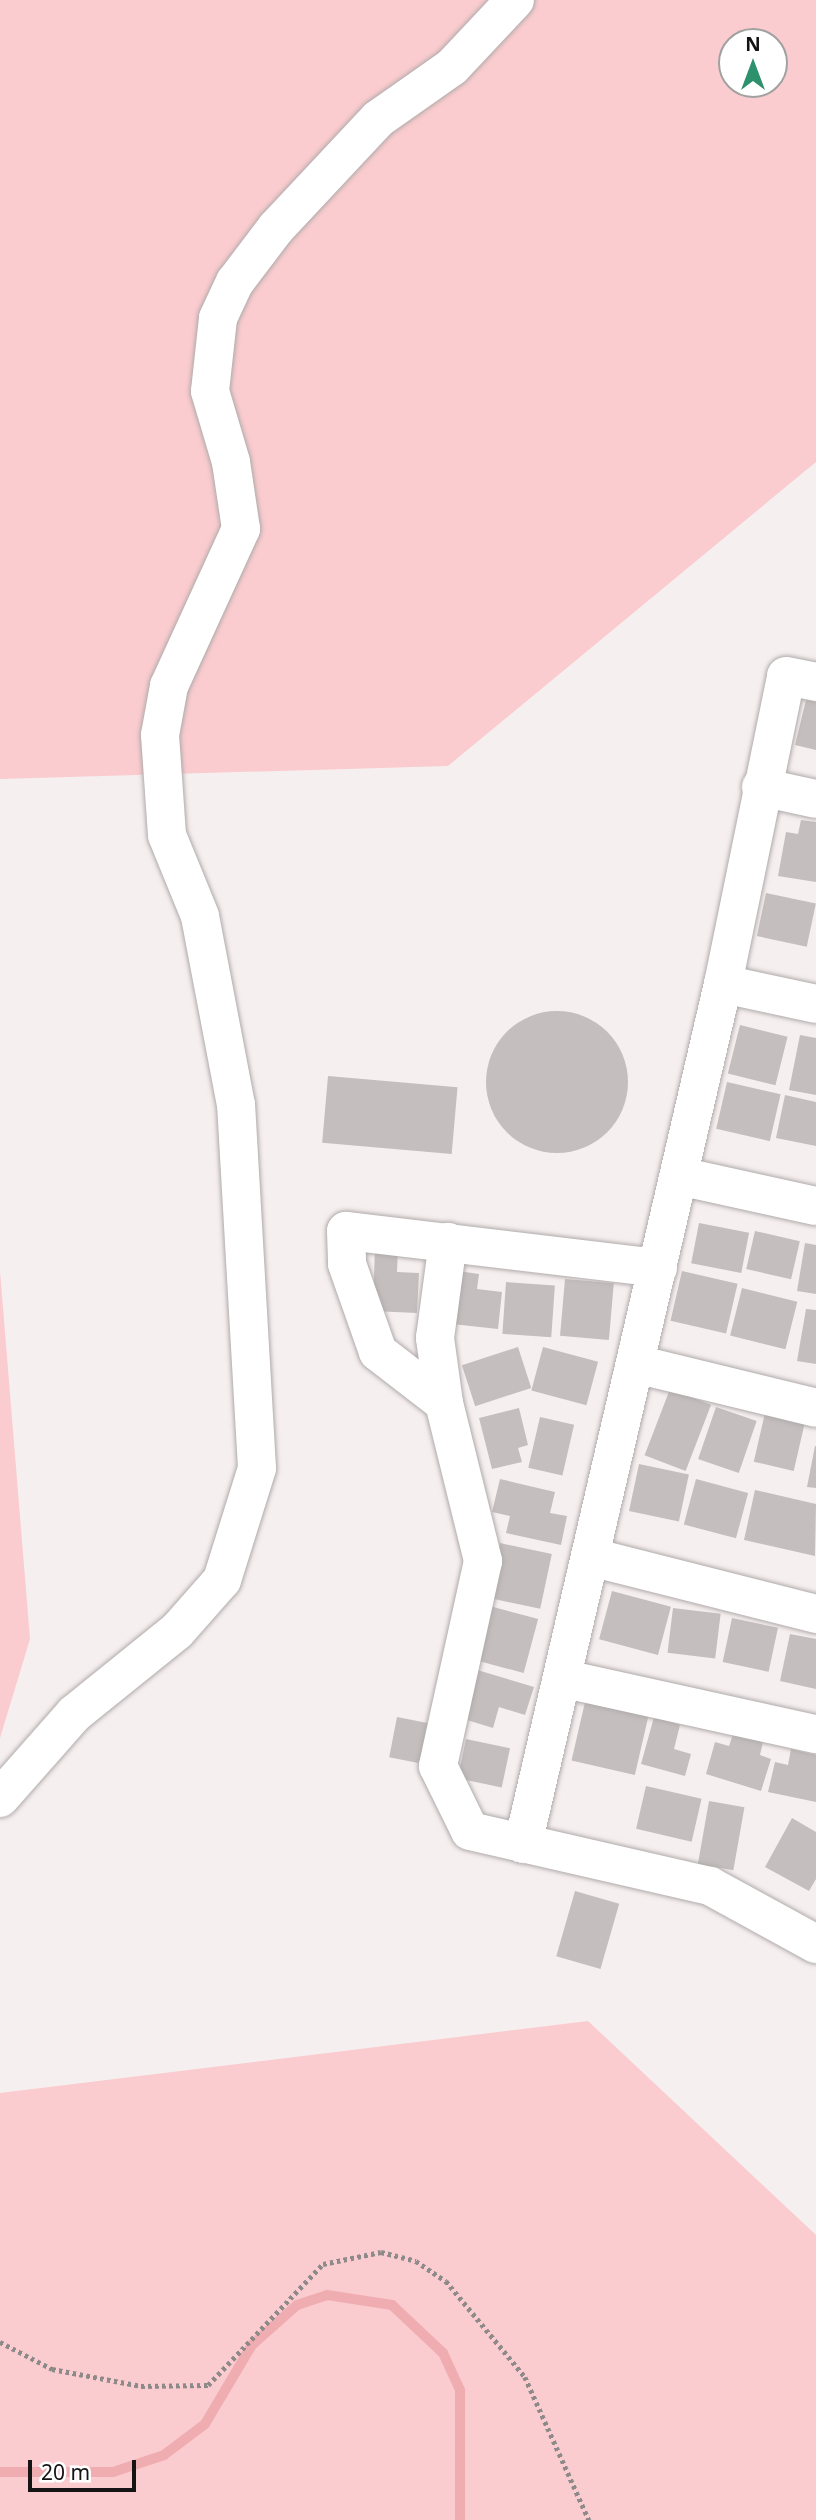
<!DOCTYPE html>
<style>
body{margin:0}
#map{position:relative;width:816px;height:2520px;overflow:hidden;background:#f6eff0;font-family:"Noto Sans",sans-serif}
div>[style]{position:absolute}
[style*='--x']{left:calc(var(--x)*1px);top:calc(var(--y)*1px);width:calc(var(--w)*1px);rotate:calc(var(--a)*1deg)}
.green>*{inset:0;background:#facccf}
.stream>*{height:10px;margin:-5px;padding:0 5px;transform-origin:5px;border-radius:5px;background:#f0adb1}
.building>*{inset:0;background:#c4bebe;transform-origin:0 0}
.round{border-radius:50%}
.path>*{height:4.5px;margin-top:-2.25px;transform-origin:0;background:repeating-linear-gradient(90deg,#8e8a8a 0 3.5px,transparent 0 7px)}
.roads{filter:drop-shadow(0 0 2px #b0aaaa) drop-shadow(0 0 2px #b0aaaa)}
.minor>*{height:38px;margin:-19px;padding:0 19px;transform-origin:19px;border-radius:19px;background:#fff}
span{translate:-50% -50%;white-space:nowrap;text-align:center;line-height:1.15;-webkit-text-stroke:6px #fff;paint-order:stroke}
.north{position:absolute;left:718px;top:28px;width:70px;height:70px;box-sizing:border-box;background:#fff;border:2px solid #a1a1a1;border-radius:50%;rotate:0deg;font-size:19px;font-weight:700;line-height:28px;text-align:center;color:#151313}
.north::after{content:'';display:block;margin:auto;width:24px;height:32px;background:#2d916d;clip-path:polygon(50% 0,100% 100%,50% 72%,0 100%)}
.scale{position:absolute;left:28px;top:2460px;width:108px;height:32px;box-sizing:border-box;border:4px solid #151313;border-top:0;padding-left:9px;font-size:21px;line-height:24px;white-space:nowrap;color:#151313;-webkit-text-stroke:5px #fff;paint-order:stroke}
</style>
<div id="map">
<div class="green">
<div style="clip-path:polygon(evenodd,0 0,816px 0,816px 462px,448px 766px,0 779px,0 0,732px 42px,774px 42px,774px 84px,732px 84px,732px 42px)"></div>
<div style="clip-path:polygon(0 1271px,30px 1639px,0 1738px)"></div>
<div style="clip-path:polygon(588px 2021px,816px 2235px,816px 2520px,0 2520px,0 2093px)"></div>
</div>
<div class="stream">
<div style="--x:0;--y:2472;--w:113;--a:0"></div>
<div style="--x:113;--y:2472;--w:54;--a:-18.4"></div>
<div style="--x:164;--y:2455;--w:51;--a:-37.1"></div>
<div style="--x:205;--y:2424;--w:92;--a:-59.3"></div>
<div style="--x:252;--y:2345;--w:60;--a:-41.6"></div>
<div style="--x:297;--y:2305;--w:32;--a:-18"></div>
<div style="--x:327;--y:2295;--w:66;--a:8.7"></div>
<div style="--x:392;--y:2305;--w:70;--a:43.3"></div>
<div style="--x:443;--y:2353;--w:41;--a:65.3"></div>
<div style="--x:460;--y:2390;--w:130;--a:90"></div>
</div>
<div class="building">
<div style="clip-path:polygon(806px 700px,816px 702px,816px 750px,795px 745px)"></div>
<div style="clip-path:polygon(801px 820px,816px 822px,816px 882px,778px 876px,786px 832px,798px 834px)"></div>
<div style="left:766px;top:893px;width:51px;height:44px;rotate:12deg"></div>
<div class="round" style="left:486px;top:1011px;width:142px;height:142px"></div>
<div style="left:740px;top:1025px;width:49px;height:50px;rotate:14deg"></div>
<div style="clip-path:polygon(800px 1035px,816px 1038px,816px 1095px,789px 1090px)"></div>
<div style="left:328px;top:1076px;width:130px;height:67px;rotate:5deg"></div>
<div style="left:727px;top:1082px;width:55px;height:48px;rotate:13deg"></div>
<div style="clip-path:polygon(785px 1095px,816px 1102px,816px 1146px,776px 1138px)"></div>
<div style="left:699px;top:1223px;width:51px;height:41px;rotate:11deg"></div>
<div style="left:755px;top:1231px;width:46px;height:39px;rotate:13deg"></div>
<div style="clip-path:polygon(805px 1243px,816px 1245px,816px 1294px,797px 1291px)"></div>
<div style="clip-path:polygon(375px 1246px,398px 1247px,397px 1272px,419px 1273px,417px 1313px,373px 1311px)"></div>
<div style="clip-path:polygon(458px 1271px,479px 1274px,477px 1289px,502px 1292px,498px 1329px,452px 1324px)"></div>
<div style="left:682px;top:1271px;width:57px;height:51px;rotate:13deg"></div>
<div style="left:565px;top:1279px;width:49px;height:57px;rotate:5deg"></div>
<div style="left:506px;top:1282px;width:49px;height:52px;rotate:4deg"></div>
<div style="left:742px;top:1288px;width:57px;height:49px;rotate:14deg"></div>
<div style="clip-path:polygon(806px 1309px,816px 1310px,816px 1364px,797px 1361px)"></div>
<div style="left:518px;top:1347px;width:43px;height:59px;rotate:72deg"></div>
<div style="left:543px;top:1347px;width:57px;height:45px;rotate:15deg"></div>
<div style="left:670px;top:1389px;width:44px;height:71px;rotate:21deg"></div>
<div style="left:716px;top:1407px;width:43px;height:55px;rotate:19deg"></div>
<div style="clip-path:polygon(519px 1408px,528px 1445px,518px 1448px,522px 1462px,492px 1469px,479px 1418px)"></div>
<div style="left:765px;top:1413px;width:41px;height:50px;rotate:13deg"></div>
<div style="left:540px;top:1417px;width:35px;height:52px;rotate:13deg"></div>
<div style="clip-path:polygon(815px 1446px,816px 1446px,816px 1488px,807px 1487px)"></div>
<div style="left:639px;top:1464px;width:51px;height:48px;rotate:12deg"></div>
<div style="clip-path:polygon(500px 1479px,555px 1492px,550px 1513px,567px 1516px,561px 1545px,506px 1533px,510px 1516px,492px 1512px)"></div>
<div style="left:696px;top:1479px;width:54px;height:47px;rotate:15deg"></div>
<div style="clip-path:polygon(755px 1490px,816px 1504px,815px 1556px,744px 1540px)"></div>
<div style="left:500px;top:1543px;width:53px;height:56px;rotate:12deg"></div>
<div style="left:612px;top:1591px;width:61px;height:50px;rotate:15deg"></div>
<div style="left:486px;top:1605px;width:54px;height:56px;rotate:15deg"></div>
<div style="left:673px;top:1608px;width:48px;height:45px;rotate:7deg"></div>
<div style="left:732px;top:1618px;width:47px;height:45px;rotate:12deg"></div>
<div style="clip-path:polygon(790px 1634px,816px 1639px,816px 1689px,780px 1681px)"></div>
<div style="clip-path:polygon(474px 1669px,534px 1687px,525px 1715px,499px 1707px,493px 1728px,467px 1720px)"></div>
<div style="left:585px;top:1702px;width:65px;height:60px;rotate:13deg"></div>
<div style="left:397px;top:1717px;width:31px;height:41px;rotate:11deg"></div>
<div style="clip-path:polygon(654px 1717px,680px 1725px,674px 1749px,691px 1754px,685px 1776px,641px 1764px)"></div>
<div style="clip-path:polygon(733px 1734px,763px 1742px,760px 1755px,771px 1759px,761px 1791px,706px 1774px,715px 1742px,729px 1746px)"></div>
<div style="left:466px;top:1739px;width:45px;height:40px;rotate:12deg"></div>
<div style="clip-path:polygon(791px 1749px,816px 1755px,816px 1802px,768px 1792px,775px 1762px,788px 1765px)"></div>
<div style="left:646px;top:1786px;width:57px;height:44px;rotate:13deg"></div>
<div style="left:709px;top:1801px;width:36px;height:64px;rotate:10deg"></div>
<div style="clip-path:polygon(792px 1818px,816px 1832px,816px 1879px,809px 1891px,765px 1867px)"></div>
<div style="left:575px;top:1891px;width:46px;height:68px;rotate:16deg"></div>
</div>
<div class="path">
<div style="--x:0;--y:2342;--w:59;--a:27.4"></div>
<div style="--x:52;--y:2369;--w:91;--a:10.8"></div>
<div style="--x:141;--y:2386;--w:67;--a:-0.9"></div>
<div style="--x:208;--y:2385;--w:167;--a:-46.5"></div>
<div style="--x:323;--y:2264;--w:59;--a:-11.7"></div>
<div style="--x:381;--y:2252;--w:36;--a:14"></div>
<div style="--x:416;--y:2261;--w:36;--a:34"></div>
<div style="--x:446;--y:2281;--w:124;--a:50.5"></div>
<div style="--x:525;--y:2377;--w:157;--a:65.9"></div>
</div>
<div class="roads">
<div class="minor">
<div style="--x:761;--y:787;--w:56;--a:12.3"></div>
<div style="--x:723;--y:984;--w:95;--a:12.1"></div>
<div style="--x:679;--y:1176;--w:140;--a:12.4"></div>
<div style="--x:658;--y:1268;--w:314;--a:-173.2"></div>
<div style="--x:346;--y:1231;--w:33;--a:88"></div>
<div style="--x:347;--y:1264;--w:93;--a:70.6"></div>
<div style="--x:378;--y:1352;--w:83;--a:37.7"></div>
<div style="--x:444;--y:1403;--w:163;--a:76.1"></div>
<div style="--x:483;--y:1561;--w:210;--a:102.4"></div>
<div style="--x:438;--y:1766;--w:72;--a:63.8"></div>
<div style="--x:470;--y:1831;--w:246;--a:12.9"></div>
<div style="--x:710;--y:1886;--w:121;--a:28.7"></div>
<div style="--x:636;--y:1364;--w:185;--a:13.7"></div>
<div style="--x:444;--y:1403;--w:66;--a:-97.9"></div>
<div style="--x:435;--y:1338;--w:97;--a:-82.3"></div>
<div style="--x:591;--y:1557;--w:232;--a:14.2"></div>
<div style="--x:565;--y:1679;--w:257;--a:12.4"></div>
<div style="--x:0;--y:1798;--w:112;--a:-48.6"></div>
<div style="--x:74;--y:1714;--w:132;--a:-38.9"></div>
<div style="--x:177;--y:1631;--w:68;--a:-48.6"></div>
<div style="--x:222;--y:1580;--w:117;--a:-72.6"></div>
<div style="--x:257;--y:1468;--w:364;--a:-93.3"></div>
<div style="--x:236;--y:1105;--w:192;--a:-100.8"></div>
<div style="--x:200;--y:916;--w:87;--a:-112.2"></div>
<div style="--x:167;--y:835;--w:100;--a:-94"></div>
<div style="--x:160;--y:735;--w:50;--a:-79.6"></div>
<div style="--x:169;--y:686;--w:173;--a:-65.4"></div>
<div style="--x:241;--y:529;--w:68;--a:-98.5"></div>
<div style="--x:231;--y:462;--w:74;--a:-106.5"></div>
<div style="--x:210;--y:391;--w:73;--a:-83.7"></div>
<div style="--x:218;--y:318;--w:40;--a:-65"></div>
<div style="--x:235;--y:282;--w:68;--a:-52.8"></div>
<div style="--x:276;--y:228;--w:149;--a:-46.9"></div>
<div style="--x:378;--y:119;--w:90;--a:-35.1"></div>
<div style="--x:452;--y:67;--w:92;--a:-46.8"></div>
<div style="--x:523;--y:1844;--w:883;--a:-76.91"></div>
<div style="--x:723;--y:984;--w:314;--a:-78.4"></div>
<div style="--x:786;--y:676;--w:31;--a:11"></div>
</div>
</div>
<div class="north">N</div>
<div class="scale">20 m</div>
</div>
